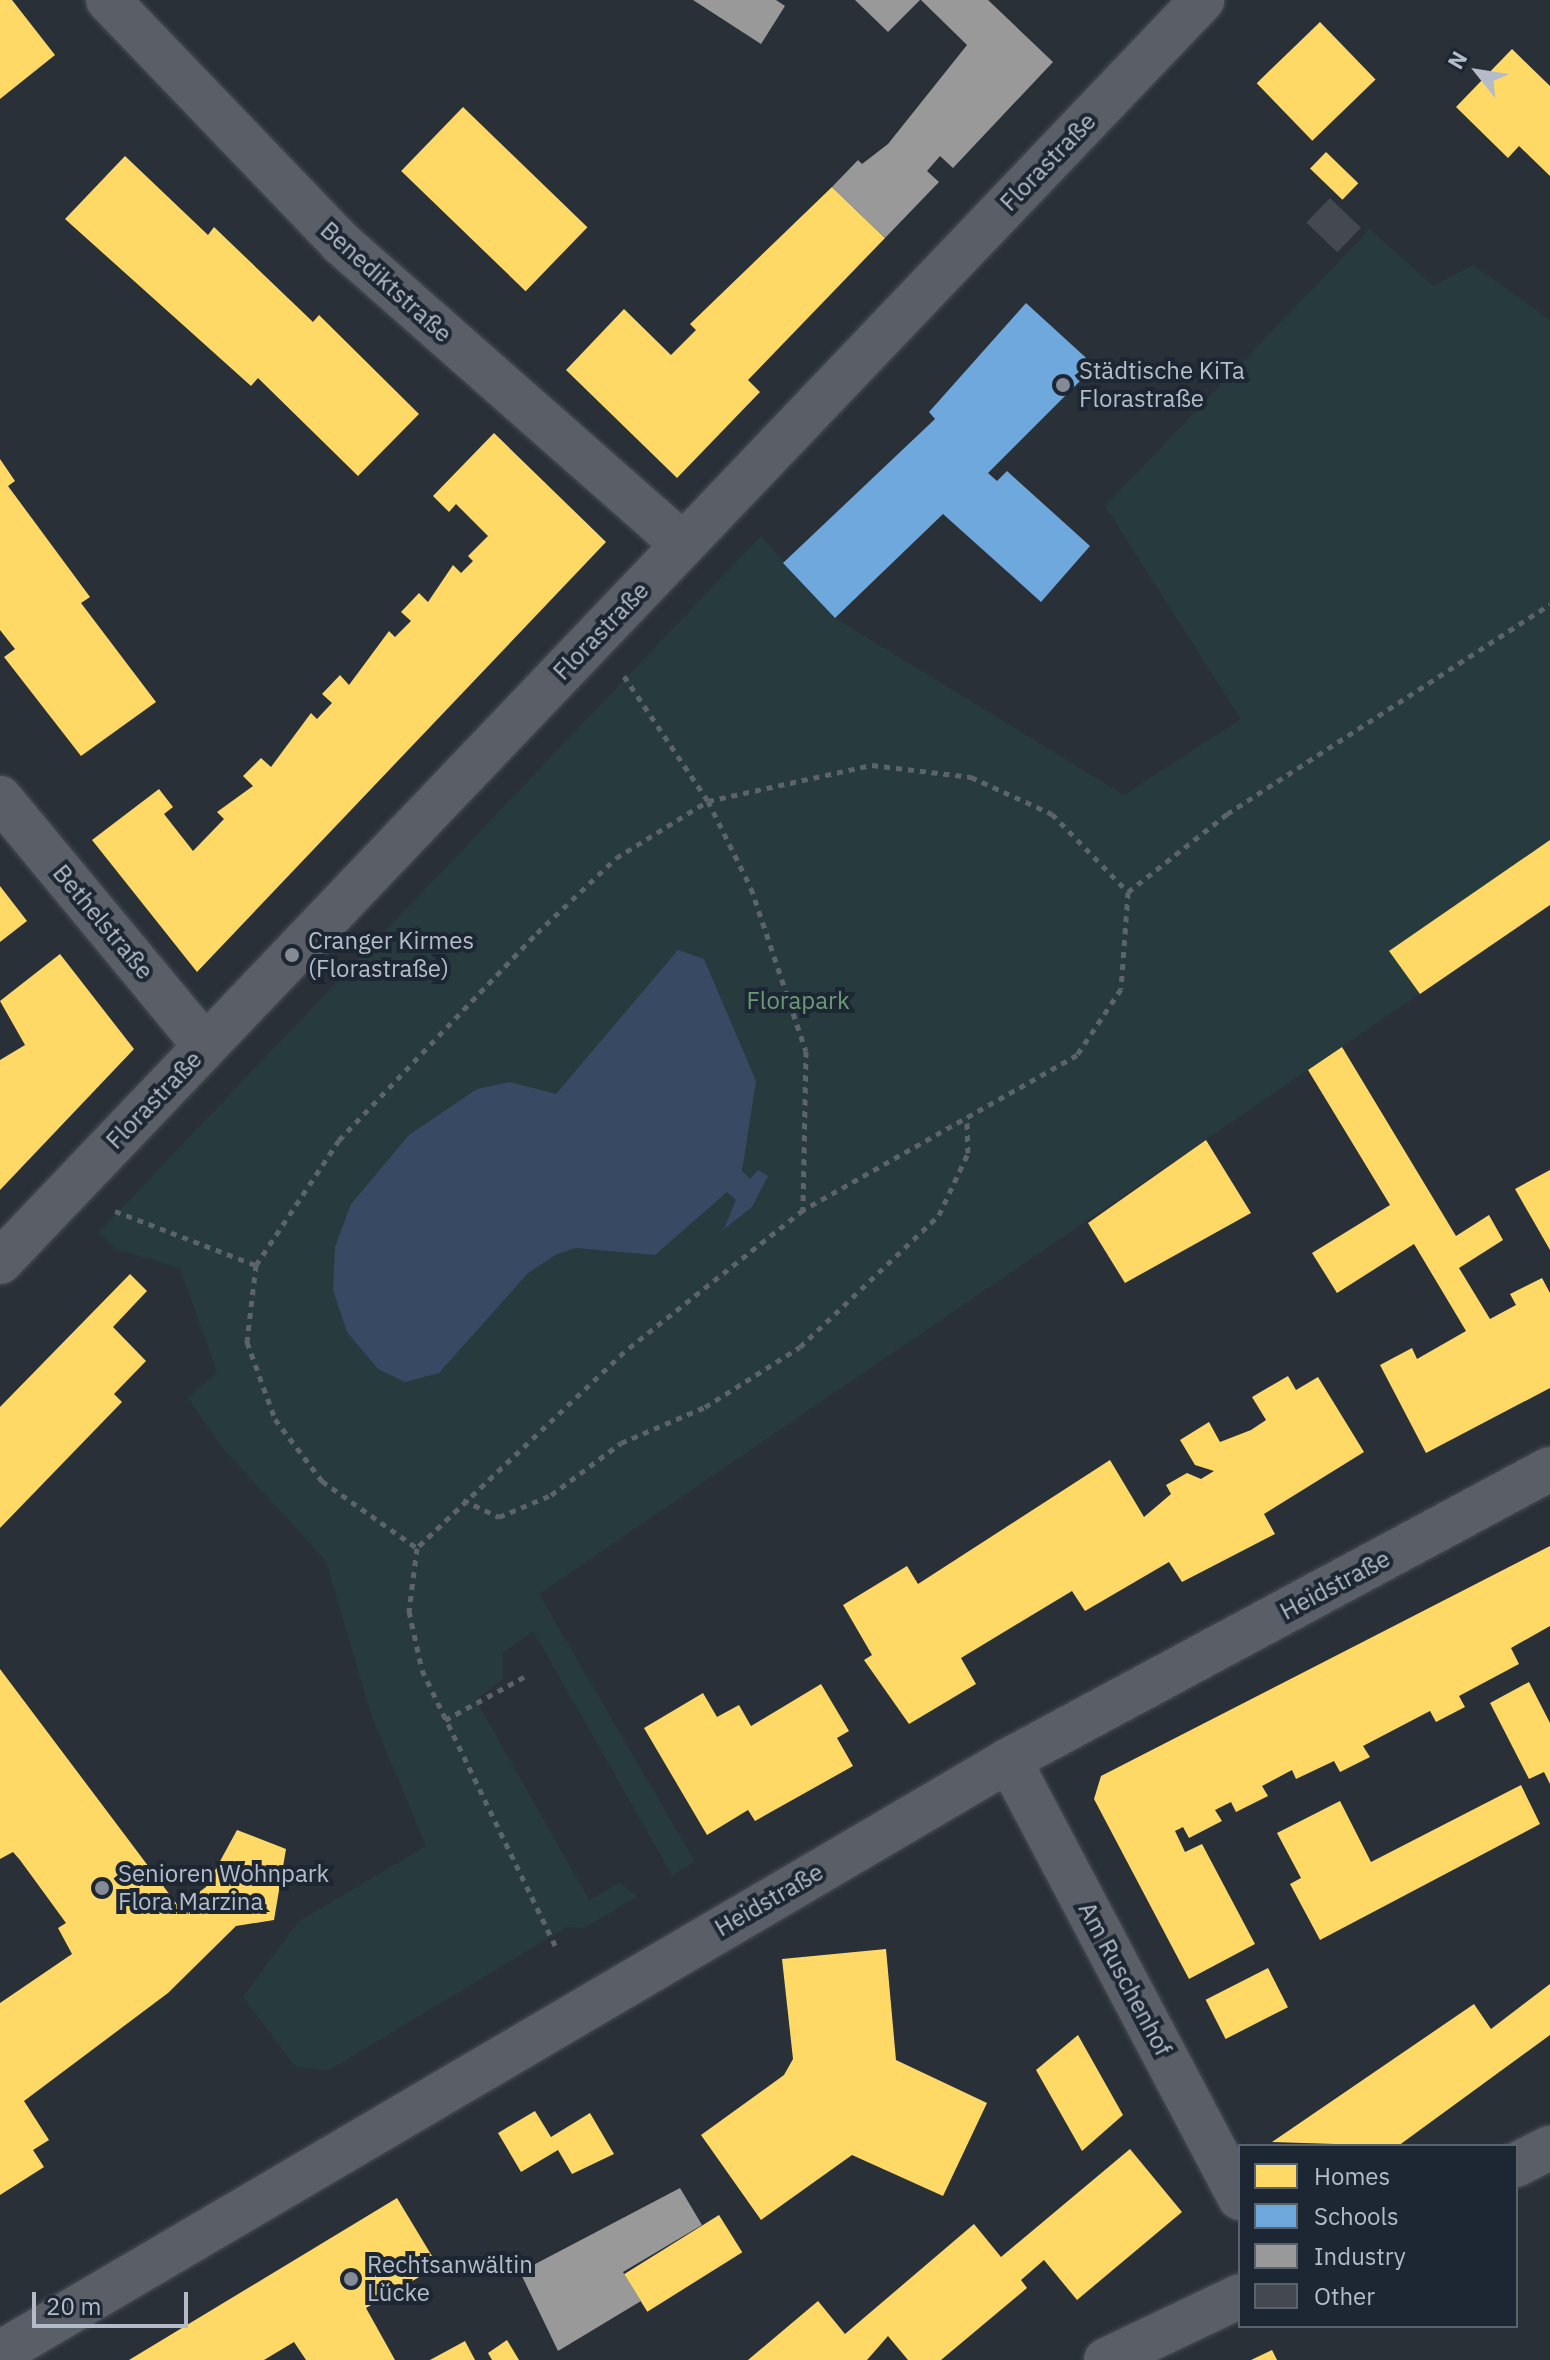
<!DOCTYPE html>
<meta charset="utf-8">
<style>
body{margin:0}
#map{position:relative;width:1550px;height:2360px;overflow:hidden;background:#2a3038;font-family:"IBM Plex Sans",sans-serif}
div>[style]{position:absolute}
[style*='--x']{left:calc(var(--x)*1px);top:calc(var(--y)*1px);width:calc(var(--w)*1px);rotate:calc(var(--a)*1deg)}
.green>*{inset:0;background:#273a3e}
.water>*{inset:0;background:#384963}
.homes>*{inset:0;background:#ffd966;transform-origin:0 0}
.schools>*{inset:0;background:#6fa8dc}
.industry>*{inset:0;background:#999}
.building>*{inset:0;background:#444950;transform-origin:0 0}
.path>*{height:5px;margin-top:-2.5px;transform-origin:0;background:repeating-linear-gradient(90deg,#5d636a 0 6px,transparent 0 12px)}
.roads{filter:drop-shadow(0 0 2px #484c53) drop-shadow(0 0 2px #484c53)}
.minor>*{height:44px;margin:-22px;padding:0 22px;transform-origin:22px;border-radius:22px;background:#5a5e66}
.dots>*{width:22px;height:22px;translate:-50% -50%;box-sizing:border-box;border:4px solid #1d2633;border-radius:50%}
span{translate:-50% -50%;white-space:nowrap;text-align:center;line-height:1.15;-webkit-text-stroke:8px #1d2633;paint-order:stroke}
.street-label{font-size:24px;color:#b4bcc9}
.poi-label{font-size:24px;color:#b4bcc9}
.left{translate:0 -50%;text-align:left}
.park-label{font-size:24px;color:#6b9a76}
.legend{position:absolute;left:1238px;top:2144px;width:280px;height:184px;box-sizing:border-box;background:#1d2633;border:2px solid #59626f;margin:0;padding:10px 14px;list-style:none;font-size:24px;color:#b4bcc9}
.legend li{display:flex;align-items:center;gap:16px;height:40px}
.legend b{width:40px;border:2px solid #59626f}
.north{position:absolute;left:1438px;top:32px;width:80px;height:80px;-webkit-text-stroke:6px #1d2633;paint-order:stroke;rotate:300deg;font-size:22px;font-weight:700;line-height:32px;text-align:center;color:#b4bcc9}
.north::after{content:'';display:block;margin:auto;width:28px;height:36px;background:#b4bcc9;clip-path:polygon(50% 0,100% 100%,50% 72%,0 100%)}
.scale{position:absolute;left:32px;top:2292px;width:156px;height:36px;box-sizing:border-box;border:4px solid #b4bcc9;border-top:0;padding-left:10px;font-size:24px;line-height:28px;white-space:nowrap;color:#b4bcc9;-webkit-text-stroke:6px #1d2633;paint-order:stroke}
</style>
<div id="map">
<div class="green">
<div style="clip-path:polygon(1370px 229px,1433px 286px,1473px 265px,1550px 320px,1550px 905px,539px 1594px,695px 1862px,672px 1875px,533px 1631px,503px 1653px,503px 1679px,476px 1700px,589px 1900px,619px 1883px,638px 1896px,584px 1928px,567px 1927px,328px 2071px,295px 2066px,243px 1997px,298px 1922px,426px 1846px,371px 1714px,326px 1561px,221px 1446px,188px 1398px,217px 1372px,180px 1268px,116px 1249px,99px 1232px,761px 536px,835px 618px,1124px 795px,1241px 719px,1105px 506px)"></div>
</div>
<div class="water">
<div style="clip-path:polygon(678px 950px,704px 959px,756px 1081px,742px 1171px,750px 1179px,758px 1170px,768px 1176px,752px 1207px,724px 1229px,736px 1200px,727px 1192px,655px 1255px,576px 1248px,557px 1254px,528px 1273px,439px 1373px,405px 1382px,378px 1369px,347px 1332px,333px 1290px,335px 1247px,351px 1204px,409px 1135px,477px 1089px,510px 1082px,556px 1094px)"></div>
</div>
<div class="homes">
<div style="clip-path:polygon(0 0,12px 0,55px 55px,0 99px)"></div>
<div style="left:1320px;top:22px;width:80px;height:88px;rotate:46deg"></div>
<div style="clip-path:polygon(1512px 49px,1550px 86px,1550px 176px,1519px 146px,1508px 158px,1456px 107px)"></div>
<div style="left:463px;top:107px;width:173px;height:89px;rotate:44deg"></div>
<div style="left:1326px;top:152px;width:45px;height:23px;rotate:44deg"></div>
<div style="clip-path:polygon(125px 156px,208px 235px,214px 227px,313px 322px,319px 315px,419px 414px,358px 476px,258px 378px,251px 386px,65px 219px)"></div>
<div style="clip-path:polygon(832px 187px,885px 238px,748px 380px,760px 392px,677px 478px,566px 370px,624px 309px,671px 355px,696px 330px,690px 324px)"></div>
<div style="clip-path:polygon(494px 433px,606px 542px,197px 972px,92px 840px,159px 789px,173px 807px,164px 814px,193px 851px,224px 819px,217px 812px,253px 786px,243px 776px,261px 758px,271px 767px,311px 713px,317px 719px,332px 703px,322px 694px,340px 675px,349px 685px,389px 631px,395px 637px,411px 621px,401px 612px,419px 593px,428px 602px,453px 565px,461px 573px,473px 561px,468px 556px,488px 536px,456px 504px,449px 512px,433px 496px)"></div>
<div style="clip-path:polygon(0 459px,15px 481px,8px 486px,90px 597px,81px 603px,156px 702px,81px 756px,4px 657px,15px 649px,0 630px)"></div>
<div style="clip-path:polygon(1550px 840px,1550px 905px,1420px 994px,1389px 951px)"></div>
<div style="clip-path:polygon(0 886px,27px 921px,0 942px)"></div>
<div style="clip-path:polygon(60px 954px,134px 1049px,0 1190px,0 1060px,25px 1045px,0 1001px)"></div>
<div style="clip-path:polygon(1342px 1047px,1456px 1236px,1489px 1215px,1503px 1240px,1459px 1268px,1490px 1319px,1516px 1305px,1510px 1294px,1542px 1278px,1550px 1293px,1550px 1388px,1426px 1453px,1380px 1365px,1412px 1348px,1417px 1359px,1466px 1331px,1414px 1244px,1337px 1293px,1312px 1253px,1390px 1205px,1308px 1070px)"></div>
<div style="clip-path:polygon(1206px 1140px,1251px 1213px,1125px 1283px,1088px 1223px)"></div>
<div style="clip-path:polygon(1550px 1170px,1550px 1250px,1515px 1189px)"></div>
<div style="clip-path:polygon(130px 1274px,147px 1291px,113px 1327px,146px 1361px,114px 1394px,122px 1402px,0 1528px,0 1407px)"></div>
<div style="clip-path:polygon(1288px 1376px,1296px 1390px,1318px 1377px,1364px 1452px,1264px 1514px,1275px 1534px,1182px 1582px,1169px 1562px,1085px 1611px,1072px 1591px,961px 1658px,976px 1684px,909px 1724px,864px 1660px,872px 1655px,843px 1605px,907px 1566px,918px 1584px,1110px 1460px,1144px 1517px,1171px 1494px,1166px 1485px,1187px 1473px,1201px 1479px,1214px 1471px,1195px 1465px,1180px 1440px,1209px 1422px,1220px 1442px,1251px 1430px,1266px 1420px,1252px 1397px)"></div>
<div style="clip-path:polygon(1550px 1546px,1550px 1626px,1511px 1648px,1519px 1664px,1459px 1696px,1465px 1707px,1436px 1722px,1430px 1711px,1363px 1746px,1370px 1757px,1340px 1772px,1334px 1761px,1296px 1779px,1292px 1770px,1262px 1786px,1268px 1796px,1236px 1812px,1231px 1802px,1215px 1810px,1222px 1821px,1189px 1838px,1183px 1827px,1175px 1831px,1185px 1852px,1202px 1844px,1255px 1944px,1189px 1979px,1094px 1799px,1101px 1776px)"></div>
<div style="clip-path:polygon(0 1669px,179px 1907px,206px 1887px,237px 1830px,286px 1849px,274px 1920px,236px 1926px,168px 1993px,24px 2101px,49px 2140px,33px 2150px,44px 2167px,0 2195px,0 2003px,72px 1954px,58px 1928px,66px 1923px,20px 1860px,13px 1852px,0 1859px)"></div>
<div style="clip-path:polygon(1529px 1682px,1550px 1723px,1550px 1784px,1544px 1772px,1529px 1779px,1490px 1703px)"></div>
<div style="clip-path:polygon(821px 1684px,849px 1731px,837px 1738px,853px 1766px,755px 1821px,748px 1810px,707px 1835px,644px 1728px,703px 1693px,717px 1717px,739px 1705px,751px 1726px)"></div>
<div style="clip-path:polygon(1521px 1785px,1540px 1824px,1320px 1940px,1290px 1884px,1301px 1878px,1277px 1833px,1340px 1801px,1371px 1862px)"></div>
<div style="clip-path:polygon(886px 1949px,896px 2060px,987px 2103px,943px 2196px,852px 2155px,761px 2220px,701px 2135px,784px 2075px,793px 2059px,782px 1959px)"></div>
<div style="left:1268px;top:1968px;width:44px;height:70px;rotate:63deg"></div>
<div style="clip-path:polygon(1550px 1984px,1550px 2035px,1398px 2146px,1272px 2142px,1474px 2004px,1491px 2029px)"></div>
<div style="clip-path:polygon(1078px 2035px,1123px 2115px,1082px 2151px,1036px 2070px)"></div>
<div style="clip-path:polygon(535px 2111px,551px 2137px,590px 2113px,614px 2154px,572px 2174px,558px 2150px,521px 2172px,498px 2133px)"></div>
<div style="clip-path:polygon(1130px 2149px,1182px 2212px,1077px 2300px,1044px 2260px,1021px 2280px,1027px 2288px,941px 2360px,908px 2360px,888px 2336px,867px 2360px,748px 2360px,818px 2301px,845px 2334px,974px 2224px,1001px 2257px)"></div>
<div style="clip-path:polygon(397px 2198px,438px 2266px,366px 2308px,395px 2360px,306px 2360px,294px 2342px,264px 2360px,129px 2360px)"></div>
<div style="left:719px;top:2215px;width:44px;height:112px;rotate:58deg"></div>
<div style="clip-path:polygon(507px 2340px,519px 2360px,492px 2360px,488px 2353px)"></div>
<div style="clip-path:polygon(465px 2341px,475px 2360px,430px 2360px)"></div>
<div style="clip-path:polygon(1272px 2350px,1277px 2360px,1251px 2360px)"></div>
</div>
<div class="schools">
<div style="clip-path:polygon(1026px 303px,1095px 366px,988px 473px,997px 481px,1007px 471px,1090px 546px,1041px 602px,943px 514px,835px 618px,783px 563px,935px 419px,929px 412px)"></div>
</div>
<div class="industry">
<div style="clip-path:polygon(693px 0,776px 0,785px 6px,761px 44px)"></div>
<div style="clip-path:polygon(855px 0,920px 0,888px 32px)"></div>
<div style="clip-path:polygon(921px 0,988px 0,1053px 62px,953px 168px,940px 156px,927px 171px,939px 182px,885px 238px,832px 187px,858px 160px,862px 164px,888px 144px,967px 45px)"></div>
<div style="clip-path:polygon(680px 2188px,702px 2225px,623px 2272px,641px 2301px,558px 2351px,520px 2272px)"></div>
</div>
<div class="building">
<div style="left:1330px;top:198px;width:43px;height:34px;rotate:44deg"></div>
</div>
<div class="path">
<div style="--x:624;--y:676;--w:151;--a:56.1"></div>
<div style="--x:708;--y:801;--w:97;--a:63.7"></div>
<div style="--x:751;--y:888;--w:172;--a:71.4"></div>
<div style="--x:806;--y:1051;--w:158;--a:91.1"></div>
<div style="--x:1128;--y:892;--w:126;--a:-38.2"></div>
<div style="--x:1227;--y:814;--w:385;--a:-33"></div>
<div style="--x:115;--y:1211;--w:151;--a:21"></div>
<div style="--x:256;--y:1265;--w:78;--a:96.7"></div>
<div style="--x:247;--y:1342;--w:82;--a:70"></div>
<div style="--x:275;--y:1419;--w:78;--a:52.8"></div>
<div style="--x:322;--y:1481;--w:116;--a:35.2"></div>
<div style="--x:417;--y:1548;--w:64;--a:97.2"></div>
<div style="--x:409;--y:1611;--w:60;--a:77.6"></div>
<div style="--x:422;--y:1670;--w:312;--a:64.2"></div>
<div style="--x:256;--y:1265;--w:150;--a:-56.4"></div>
<div style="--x:339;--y:1140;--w:286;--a:-46.3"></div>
<div style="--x:537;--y:933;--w:109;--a:-43.5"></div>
<div style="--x:616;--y:858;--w:108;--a:-31.8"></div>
<div style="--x:708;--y:801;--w:168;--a:-12.4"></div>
<div style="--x:872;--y:765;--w:100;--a:6.9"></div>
<div style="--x:971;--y:777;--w:89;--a:24.6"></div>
<div style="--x:1052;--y:814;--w:109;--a:45.7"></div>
<div style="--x:1128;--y:892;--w:97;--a:94.1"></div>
<div style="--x:1121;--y:989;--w:79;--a:123.7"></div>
<div style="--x:1077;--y:1055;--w:315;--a:150.5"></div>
<div style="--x:803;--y:1210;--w:228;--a:141.6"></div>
<div style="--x:624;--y:1352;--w:285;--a:136.6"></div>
<div style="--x:463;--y:1500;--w:40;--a:25"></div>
<div style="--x:499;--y:1517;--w:56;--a:-22.9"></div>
<div style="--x:551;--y:1495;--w:87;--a:-36.6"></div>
<div style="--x:621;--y:1443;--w:91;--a:-23.2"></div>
<div style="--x:705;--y:1407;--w:112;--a:-32.3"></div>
<div style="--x:800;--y:1347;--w:192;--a:-43.5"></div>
<div style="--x:939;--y:1215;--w:68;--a:-64.9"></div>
<div style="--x:968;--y:1153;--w:36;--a:-92"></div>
<div style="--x:445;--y:1720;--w:90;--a:-28.6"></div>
</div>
<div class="roads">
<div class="minor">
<div style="--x:108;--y:0;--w:337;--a:46.2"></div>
<div style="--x:341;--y:243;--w:456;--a:41.4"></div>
<div style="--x:0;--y:798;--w:322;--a:50.4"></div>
<div style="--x:0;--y:1262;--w:1743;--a:-46.39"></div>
<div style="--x:1009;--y:1760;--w:495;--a:62.2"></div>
<div style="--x:1516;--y:2165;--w:38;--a:-27"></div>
<div style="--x:0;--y:2353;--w:1170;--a:-30.44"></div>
<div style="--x:1009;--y:1760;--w:614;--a:-28.28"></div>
<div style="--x:1106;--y:2360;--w:148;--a:-25.5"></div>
</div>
</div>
<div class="dots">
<div style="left:1063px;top:385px;background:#848b96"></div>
<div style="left:292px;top:955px;background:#848b96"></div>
<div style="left:102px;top:1888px;background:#848b96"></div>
<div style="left:351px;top:2279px;background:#848b96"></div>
</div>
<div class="street-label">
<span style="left:1048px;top:162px;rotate:-46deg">Florastraße</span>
<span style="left:386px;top:282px;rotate:42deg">Benediktstraße</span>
<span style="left:601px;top:631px;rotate:-46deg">Florastraße</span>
<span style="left:103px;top:922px;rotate:50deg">Bethelstraße</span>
<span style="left:154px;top:1100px;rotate:-46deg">Florastraße</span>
<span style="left:1335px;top:1585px;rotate:-28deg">Heidstraße</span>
<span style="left:769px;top:1900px;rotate:-30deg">Heidstraße</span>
<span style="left:1125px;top:1979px;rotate:62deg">Am Ruschenhof</span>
</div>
<div class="poi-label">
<span class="left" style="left:1079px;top:385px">Städtische KiTa<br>Florastraße</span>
<span class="left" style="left:308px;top:955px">Cranger Kirmes<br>(Florastraße)</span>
<span class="left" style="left:118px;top:1888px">Senioren Wohnpark<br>Flora Marzina</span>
<span class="left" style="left:367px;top:2279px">Rechtsanwältin<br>Lücke</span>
</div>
<div class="park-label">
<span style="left:798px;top:1001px">Florapark</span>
</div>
<ul class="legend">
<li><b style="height:22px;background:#ffd966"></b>Homes</li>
<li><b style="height:22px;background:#6fa8dc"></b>Schools</li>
<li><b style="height:22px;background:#999"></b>Industry</li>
<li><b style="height:22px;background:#444950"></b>Other</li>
</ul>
<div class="north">N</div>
<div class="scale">20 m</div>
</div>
